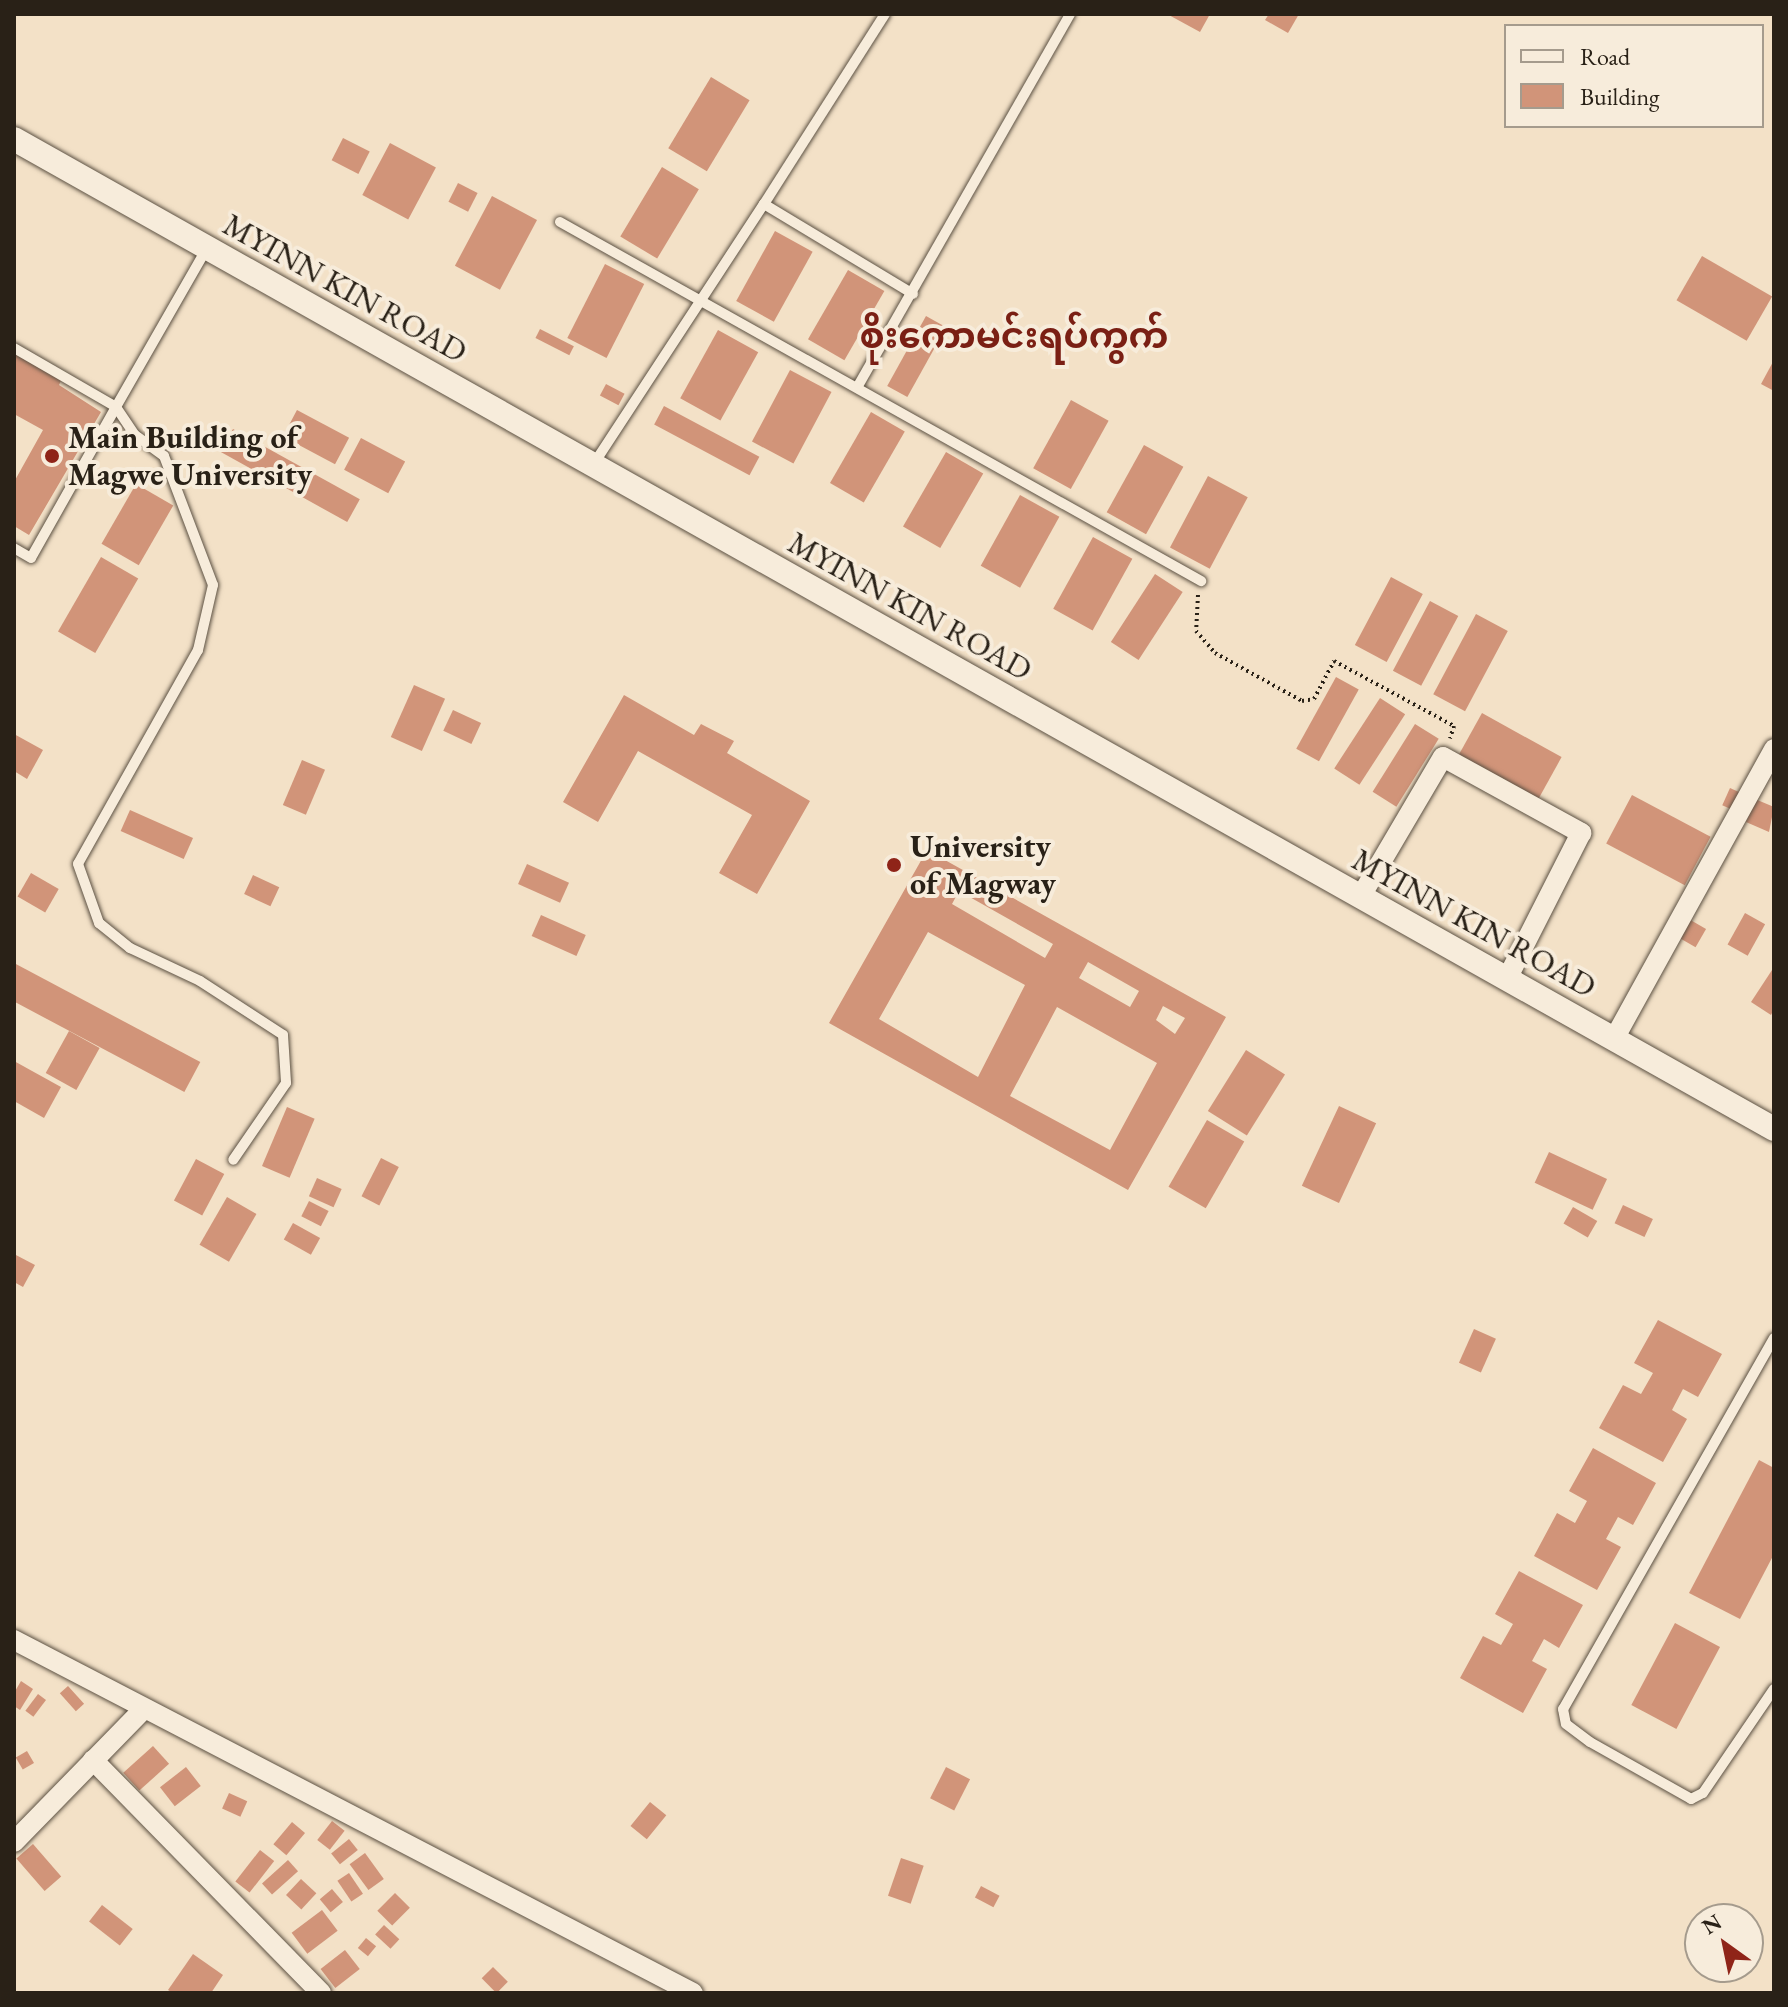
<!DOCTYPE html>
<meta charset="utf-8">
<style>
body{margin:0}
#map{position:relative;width:1788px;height:2007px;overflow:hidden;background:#f3e1c7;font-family:"EB Garamond","Noto Sans Myanmar",serif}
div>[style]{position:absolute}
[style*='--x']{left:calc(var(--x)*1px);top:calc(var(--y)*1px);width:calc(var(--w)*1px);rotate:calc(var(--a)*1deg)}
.building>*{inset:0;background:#d19479;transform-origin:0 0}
.path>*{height:4px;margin-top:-2px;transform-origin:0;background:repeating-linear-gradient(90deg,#292117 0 2px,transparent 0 6px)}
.roads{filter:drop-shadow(0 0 2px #5c5143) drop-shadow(0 0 2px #5c5143)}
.service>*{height:10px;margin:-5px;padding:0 5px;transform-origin:5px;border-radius:5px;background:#f7ecdb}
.minor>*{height:20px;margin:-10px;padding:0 10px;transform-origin:10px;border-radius:10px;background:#f7ecdb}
.tertiary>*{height:24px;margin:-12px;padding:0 12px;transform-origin:12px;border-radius:12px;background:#f7ecdb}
.dots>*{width:22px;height:22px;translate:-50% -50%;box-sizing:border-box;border:4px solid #f7ecdb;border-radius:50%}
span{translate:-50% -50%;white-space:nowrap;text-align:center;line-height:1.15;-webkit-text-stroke:8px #f7ecdb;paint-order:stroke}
.street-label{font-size:32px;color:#292117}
.poi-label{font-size:32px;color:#292117;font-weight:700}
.left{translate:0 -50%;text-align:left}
.quarter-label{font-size:36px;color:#7a1f14;font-weight:700}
.frame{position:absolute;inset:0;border:16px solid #292117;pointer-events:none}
.legend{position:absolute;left:1504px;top:24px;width:260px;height:104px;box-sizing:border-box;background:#f7ecdb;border:2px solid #a59b8d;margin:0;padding:10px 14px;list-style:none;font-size:24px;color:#292117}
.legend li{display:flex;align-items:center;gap:16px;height:40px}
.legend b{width:40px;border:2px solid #a59b8d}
.north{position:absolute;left:1684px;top:1903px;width:80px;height:80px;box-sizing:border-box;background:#f7ecdb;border:2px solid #a59b8d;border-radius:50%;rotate:327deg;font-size:22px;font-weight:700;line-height:32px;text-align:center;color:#292117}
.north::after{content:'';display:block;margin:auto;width:28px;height:36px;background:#8f2418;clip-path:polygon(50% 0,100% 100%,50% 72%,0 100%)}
</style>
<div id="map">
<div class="building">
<div style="clip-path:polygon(1167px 14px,1210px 14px,1200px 32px)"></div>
<div style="clip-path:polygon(1269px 14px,1299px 14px,1288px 33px,1265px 20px)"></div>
<div style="left:711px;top:77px;width:45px;height:83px;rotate:31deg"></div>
<div style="left:343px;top:138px;width:30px;height:25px;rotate:27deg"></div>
<div style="left:390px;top:143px;width:52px;height:59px;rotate:28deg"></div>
<div style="left:662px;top:167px;width:43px;height:81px;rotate:31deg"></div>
<div style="left:458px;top:183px;width:22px;height:21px;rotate:27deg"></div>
<div style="left:492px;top:196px;width:51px;height:79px;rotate:28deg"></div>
<div style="left:775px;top:231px;width:43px;height:80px;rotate:29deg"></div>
<div style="left:1702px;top:256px;width:81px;height:51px;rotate:30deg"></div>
<div style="left:605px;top:264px;width:44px;height:83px;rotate:27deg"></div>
<div style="left:848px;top:270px;width:42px;height:80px;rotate:30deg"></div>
<div style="left:926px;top:316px;width:23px;height:80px;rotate:29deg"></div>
<div style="left:540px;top:329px;width:38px;height:10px;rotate:27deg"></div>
<div style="left:718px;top:330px;width:46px;height:78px;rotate:29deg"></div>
<div style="clip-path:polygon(14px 346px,64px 374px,59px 385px,101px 412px,29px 535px,14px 526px,14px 482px,43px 430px,14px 414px)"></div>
<div style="clip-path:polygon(1774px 360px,1774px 391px,1761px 384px)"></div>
<div style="left:790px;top:370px;width:47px;height:81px;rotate:28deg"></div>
<div style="left:606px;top:384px;width:21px;height:13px;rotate:28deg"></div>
<div style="left:1071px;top:400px;width:43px;height:78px;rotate:29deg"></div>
<div style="left:664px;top:406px;width:108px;height:21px;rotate:28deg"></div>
<div style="left:297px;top:410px;width:59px;height:30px;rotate:28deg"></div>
<div style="left:871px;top:412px;width:39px;height:82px;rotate:30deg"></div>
<div style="left:233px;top:429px;width:145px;height:26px;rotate:29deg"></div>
<div style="left:361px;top:438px;width:50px;height:36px;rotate:28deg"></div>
<div style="left:1144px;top:445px;width:45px;height:77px;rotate:29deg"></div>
<div style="left:946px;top:452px;width:43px;height:86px;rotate:30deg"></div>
<div style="left:1208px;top:476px;width:45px;height:81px;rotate:28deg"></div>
<div style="left:136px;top:484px;width:43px;height:69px;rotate:30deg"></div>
<div style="left:1020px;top:495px;width:45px;height:81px;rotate:29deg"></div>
<div style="left:1093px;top:537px;width:45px;height:82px;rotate:29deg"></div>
<div style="left:101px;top:557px;width:43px;height:86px;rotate:30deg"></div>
<div style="left:1155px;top:574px;width:33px;height:81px;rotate:33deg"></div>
<div style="left:1391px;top:577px;width:36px;height:77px;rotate:28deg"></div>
<div style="left:1430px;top:601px;width:32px;height:79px;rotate:28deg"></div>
<div style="left:1476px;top:614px;width:36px;height:91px;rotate:28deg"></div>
<div style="left:1336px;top:677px;width:26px;height:82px;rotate:29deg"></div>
<div style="left:414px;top:685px;width:34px;height:57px;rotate:24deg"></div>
<div style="clip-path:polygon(624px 695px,694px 735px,701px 724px,734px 741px,727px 753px,810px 801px,757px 894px,719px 873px,752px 815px,638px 751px,598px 822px,563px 802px)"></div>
<div style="left:1380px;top:698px;width:30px;height:84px;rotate:33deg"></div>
<div style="left:453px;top:710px;width:31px;height:23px;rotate:25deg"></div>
<div style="left:1482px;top:713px;width:91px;height:51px;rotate:29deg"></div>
<div style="left:1415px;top:724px;width:28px;height:80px;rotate:32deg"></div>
<div style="clip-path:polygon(14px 734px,43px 750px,27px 779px,14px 771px)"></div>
<div style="left:302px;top:760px;width:25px;height:49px;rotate:23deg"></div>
<div style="left:1730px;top:788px;width:20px;height:19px;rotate:24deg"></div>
<div style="left:1632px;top:795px;width:89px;height:55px;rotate:28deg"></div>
<div style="clip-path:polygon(1755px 799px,1774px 807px,1769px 832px,1746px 822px)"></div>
<div style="left:130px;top:810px;width:69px;height:23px;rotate:24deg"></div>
<div style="clip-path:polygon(evenodd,927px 850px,1226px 1017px,1128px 1190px,829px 1023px,927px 850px,959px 891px,1053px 944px,1045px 958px,952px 904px,959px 891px,927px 850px,928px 932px,1025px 985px,978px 1077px,879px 1019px,928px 932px,927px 850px,1088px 962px,1139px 991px,1130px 1007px,1079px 978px,1088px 962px,927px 850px,1163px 1006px,1185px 1018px,1175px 1034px,1156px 1020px,1163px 1006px,927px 850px,1057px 1007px,1157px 1063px,1110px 1150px,1010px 1096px,1057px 1007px)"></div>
<div style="left:527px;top:864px;width:46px;height:22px;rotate:24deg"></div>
<div style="left:31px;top:873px;width:32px;height:27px;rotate:30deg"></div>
<div style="left:253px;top:875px;width:29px;height:21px;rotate:25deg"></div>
<div style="left:1745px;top:913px;width:23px;height:36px;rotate:29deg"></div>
<div style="left:541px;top:915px;width:49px;height:23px;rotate:24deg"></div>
<div style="left:1687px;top:918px;width:22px;height:21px;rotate:30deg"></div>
<div style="left:14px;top:963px;width:211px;height:34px;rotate:28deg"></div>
<div style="clip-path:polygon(1774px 967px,1774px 1009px,1771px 1015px,1751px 1002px)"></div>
<div style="left:69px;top:1031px;width:35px;height:48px;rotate:29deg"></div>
<div style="left:1246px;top:1050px;width:46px;height:72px;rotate:32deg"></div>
<div style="clip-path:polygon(14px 1061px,61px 1087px,44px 1118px,14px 1101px)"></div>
<div style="left:1339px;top:1106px;width:41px;height:88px;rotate:25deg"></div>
<div style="left:287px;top:1107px;width:30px;height:64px;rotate:23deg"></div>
<div style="left:1207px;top:1120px;width:43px;height:77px;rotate:30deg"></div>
<div style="left:1549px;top:1152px;width:64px;height:34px;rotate:25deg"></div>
<div style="left:381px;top:1158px;width:20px;height:43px;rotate:27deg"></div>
<div style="left:196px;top:1159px;width:32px;height:47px;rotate:28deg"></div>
<div style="left:317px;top:1178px;width:27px;height:20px;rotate:24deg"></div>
<div style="left:227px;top:1197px;width:34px;height:55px;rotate:30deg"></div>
<div style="left:309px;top:1201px;width:22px;height:17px;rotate:27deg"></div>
<div style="left:1623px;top:1205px;width:33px;height:20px;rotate:25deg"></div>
<div style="left:1573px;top:1207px;width:28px;height:19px;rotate:30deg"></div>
<div style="left:293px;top:1223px;width:31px;height:19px;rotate:29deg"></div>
<div style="clip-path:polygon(14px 1254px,35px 1265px,23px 1287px,14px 1282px)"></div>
<div style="clip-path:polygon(1658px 1320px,1722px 1354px,1698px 1397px,1683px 1389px,1672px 1410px,1687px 1419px,1663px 1462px,1599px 1428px,1623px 1385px,1641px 1394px,1653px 1373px,1634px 1363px)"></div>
<div style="left:1474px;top:1329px;width:24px;height:37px;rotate:24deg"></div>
<div style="clip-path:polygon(1593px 1448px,1656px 1483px,1633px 1525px,1618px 1517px,1606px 1539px,1621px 1547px,1597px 1590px,1534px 1556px,1557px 1513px,1575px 1523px,1587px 1501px,1569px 1491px)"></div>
<div style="clip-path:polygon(1759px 1460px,1774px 1468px,1774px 1554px,1740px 1619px,1689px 1593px)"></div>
<div style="clip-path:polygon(1519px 1571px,1583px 1605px,1559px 1648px,1544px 1639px,1532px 1661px,1547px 1669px,1523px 1713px,1460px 1678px,1483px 1636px,1501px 1645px,1513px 1624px,1495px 1614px)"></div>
<div style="left:1675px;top:1623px;width:51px;height:93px;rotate:28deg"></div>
<div style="clip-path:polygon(21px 1681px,33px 1689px,20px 1710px,14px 1706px,14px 1693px)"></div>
<div style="left:68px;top:1686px;width:24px;height:11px;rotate:48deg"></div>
<div style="left:38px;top:1694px;width:10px;height:21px;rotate:37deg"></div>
<div style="left:153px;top:1746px;width:24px;height:40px;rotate:48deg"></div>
<div style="left:27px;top:1751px;width:14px;height:13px;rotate:60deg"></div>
<div style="left:186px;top:1767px;width:24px;height:33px;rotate:52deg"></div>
<div style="left:946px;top:1767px;width:27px;height:35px;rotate:27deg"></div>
<div style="left:229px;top:1793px;width:20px;height:17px;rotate:24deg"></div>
<div style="left:650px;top:1802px;width:21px;height:31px;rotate:39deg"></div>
<div style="left:332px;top:1821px;width:16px;height:24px;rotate:38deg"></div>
<div style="left:292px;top:1822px;width:17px;height:29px;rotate:40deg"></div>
<div style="left:349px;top:1839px;width:14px;height:23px;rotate:51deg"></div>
<div style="left:33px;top:1844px;width:43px;height:22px;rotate:49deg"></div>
<div style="left:260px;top:1850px;width:18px;height:40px;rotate:38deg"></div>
<div style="left:365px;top:1853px;width:32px;height:19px;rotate:54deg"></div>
<div style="left:901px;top:1858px;width:24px;height:40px;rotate:19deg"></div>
<div style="left:288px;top:1860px;width:15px;height:35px;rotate:48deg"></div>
<div style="left:349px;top:1873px;width:25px;height:14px;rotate:56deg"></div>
<div style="left:301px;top:1879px;width:21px;height:22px;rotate:43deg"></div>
<div style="left:981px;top:1886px;width:21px;height:13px;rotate:28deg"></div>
<div style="left:332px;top:1889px;width:17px;height:16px;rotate:50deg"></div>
<div style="left:395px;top:1893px;width:21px;height:25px;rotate:45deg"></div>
<div style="left:102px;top:1905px;width:39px;height:21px;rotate:38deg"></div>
<div style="left:322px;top:1910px;width:26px;height:38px;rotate:53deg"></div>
<div style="left:384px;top:1925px;width:21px;height:13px;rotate:43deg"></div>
<div style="left:366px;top:1938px;width:13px;height:13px;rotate:39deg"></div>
<div style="left:345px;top:1950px;width:24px;height:31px;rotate:52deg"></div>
<div style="clip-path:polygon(193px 1954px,223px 1975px,211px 1993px,173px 1993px,168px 1990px)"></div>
<div style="left:493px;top:1967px;width:21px;height:16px;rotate:45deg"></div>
</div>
<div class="path">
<div style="--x:1198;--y:595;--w:36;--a:93"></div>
<div style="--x:1196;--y:631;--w:29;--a:49"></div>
<div style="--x:1215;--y:653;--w:99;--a:28.9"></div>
<div style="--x:1302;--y:701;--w:12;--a:-9"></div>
<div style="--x:1314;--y:699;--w:43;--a:-62.2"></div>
<div style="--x:1334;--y:661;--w:136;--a:28.4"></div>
<div style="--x:1454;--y:726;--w:13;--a:108"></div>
</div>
<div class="roads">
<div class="service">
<div style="--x:764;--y:204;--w:225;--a:-57.5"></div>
<div style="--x:560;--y:222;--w:735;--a:29.25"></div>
<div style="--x:207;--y:248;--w:183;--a:119.8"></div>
<div style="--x:116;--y:407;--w:34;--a:56"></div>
<div style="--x:135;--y:435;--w:36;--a:36"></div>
<div style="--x:164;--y:456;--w:138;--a:69.2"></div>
<div style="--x:213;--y:585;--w:67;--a:103"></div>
<div style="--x:198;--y:650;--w:245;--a:119.3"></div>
<div style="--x:78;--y:864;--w:63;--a:70.4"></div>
<div style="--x:99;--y:923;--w:40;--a:39"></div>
<div style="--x:130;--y:948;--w:77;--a:25.2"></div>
<div style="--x:200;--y:981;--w:99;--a:33"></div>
<div style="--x:283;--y:1035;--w:48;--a:86.4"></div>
<div style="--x:286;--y:1083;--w:93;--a:124.5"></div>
<div style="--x:14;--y:348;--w:118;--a:30"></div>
<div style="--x:116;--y:407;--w:173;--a:119.4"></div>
<div style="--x:31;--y:558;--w:20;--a:-150"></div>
<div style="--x:858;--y:386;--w:428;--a:-60.3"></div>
<div style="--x:593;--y:465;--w:312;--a:-56.8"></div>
<div style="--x:764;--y:204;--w:174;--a:31.1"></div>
<div style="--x:1774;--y:1338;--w:427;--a:119.6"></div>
<div style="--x:1563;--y:1709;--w:15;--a:79"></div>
<div style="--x:1566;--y:1724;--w:30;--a:37"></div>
<div style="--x:1590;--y:1742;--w:116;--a:29.4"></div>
<div style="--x:1691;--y:1799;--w:13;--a:-27"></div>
<div style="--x:1703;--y:1793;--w:126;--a:-55.7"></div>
</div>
<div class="minor">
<div style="--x:1361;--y:896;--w:161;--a:-59.5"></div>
<div style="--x:1443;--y:757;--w:158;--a:28.8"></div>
<div style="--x:1581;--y:833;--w:164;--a:116.9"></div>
<div style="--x:1614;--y:1039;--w:331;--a:-61.1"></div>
<div style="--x:14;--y:1640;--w:765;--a:27.47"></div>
<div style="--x:93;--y:1760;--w:326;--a:45.6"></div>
<div style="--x:14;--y:1842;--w:185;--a:-45.7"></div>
</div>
<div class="tertiary">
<div style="--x:14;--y:139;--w:2019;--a:29.36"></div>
</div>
</div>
<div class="dots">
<div style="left:52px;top:456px;background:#8f2418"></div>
<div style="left:894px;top:865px;background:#8f2418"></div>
</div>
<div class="street-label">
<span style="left:345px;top:288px;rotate:29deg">MYINN KIN ROAD</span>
<span style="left:910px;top:606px;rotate:29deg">MYINN KIN ROAD</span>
<span style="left:1474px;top:923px;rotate:29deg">MYINN KIN ROAD</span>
</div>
<div class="poi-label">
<span class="left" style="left:68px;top:456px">Main Building of<br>Magwe University</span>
<span class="left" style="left:910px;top:865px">University<br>of Magway</span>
</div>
<div class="quarter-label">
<span style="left:1014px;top:336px">စိုးကောမင်းရပ်ကွက်</span>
</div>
<div class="frame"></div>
<ul class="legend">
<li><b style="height:10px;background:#f7ecdb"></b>Road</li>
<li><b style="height:22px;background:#d19479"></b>Building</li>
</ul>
<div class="north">N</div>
</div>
